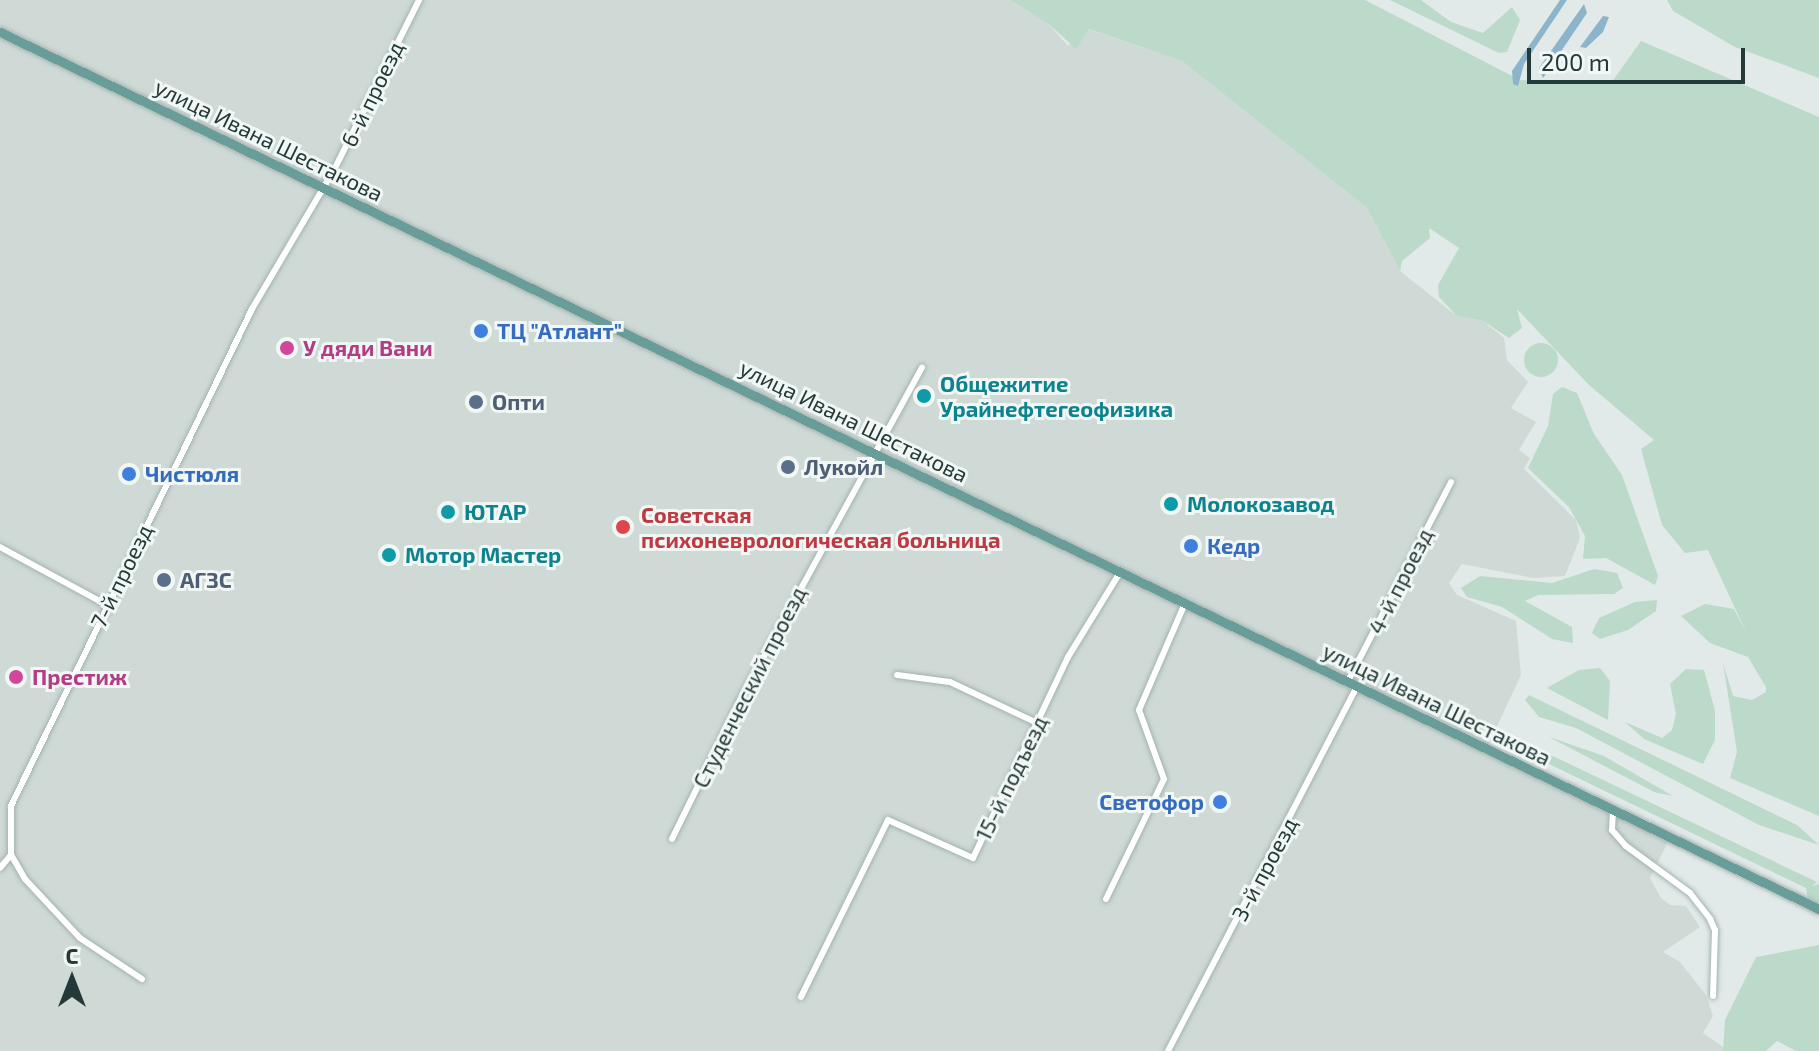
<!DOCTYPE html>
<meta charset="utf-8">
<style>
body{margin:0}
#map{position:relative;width:1819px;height:1051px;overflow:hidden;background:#e1eae8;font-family:"Exo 2",sans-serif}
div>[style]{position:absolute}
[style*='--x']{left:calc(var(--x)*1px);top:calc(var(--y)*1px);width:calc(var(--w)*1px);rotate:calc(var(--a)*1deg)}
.built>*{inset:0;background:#cfdad7}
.green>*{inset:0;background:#bbdaca}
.round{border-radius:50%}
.water>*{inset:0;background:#8cb5cc}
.roads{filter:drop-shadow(0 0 2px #a4b2b0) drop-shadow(0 0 2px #a4b2b0)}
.street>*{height:6px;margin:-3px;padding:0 3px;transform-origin:3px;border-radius:3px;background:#fff}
.primary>*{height:9px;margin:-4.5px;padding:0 4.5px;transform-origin:4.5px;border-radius:4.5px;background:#689d9a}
.dots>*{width:22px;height:22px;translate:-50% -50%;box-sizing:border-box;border:4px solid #f1f7f5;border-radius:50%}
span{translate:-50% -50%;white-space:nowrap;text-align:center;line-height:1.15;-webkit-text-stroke:6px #f1f7f5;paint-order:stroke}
.street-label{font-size:22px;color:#233a38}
.shop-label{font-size:22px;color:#366cbe;font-weight:700}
.left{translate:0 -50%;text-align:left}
.right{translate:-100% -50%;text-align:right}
.hotel-label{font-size:22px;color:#b23c85;font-weight:700}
.culture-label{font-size:22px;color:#0d838f;font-weight:700}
.service-label{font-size:22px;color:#4e5e75;font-weight:700}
.health-label{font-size:22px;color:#be3a42;font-weight:700}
.north{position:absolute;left:32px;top:939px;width:80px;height:80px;-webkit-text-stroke:6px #f1f7f5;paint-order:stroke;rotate:0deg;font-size:22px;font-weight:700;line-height:32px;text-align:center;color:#233a38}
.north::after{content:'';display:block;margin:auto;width:28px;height:36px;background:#233a38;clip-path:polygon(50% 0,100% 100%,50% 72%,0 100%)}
.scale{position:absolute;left:1527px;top:48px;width:218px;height:36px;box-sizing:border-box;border:4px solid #233a38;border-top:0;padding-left:10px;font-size:24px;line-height:28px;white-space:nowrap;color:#233a38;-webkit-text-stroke:6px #f1f7f5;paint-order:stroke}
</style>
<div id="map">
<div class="built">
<div style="clip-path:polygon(0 0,1010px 0,1050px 25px,1068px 46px,1088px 29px,1182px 61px,1367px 208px,1400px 271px,1457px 316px,1483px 321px,1504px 338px,1507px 360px,1528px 382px,1511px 408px,1536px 422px,1519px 450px,1530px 458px,1524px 469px,1576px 520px,1580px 538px,1565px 576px,1533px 578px,1462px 564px,1449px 583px,1457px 595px,1516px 621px,1521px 675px,1485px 752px,1668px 842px,1650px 878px,1661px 898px,1670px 905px,1686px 906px,1700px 927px,1663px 952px,1680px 962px,1706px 995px,1713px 1016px,1703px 1033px,1729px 1051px,0 1051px)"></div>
</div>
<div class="green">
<div style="clip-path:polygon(1010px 0,1365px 0,1520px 80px,1611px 83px,1641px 41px,1819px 117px,1819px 816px,1730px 778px,1737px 752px,1723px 663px,1733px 696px,1752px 700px,1766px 692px,1766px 687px,1748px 657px,1710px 643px,1681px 616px,1705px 604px,1734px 609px,1747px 634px,1708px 550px,1685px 553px,1662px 525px,1641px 449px,1654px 440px,1589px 385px,1517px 309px,1522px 328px,1509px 338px,1483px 321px,1457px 316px,1439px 297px,1438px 285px,1459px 248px,1429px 228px,1430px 238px,1402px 261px,1400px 271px,1367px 208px,1182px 61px,1089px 29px,1076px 49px,1050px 25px)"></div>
<div style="clip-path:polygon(1390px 0,1421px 0,1451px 22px,1483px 33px,1512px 7px,1520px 20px,1507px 52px,1499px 53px)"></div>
<div style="clip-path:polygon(1667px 0,1819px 0,1819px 78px,1735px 47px,1673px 11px)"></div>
<div class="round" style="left:1524px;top:343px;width:34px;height:34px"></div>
<div style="clip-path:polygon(1562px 387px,1577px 393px,1594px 434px,1622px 475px,1658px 576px,1655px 585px,1606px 558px,1583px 559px,1585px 536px,1569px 507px,1528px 468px,1548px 426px,1553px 394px)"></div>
<div style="clip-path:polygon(1594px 569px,1617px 573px,1623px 588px,1614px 594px,1538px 595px,1525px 601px,1572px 627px,1573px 643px,1552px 639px,1502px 607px,1467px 597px,1461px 588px,1480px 576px,1552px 583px)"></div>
<div style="clip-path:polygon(1657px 600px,1656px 611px,1628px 630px,1600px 639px,1592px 633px,1599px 618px,1635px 602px)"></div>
<div style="clip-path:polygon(1600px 668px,1610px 681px,1608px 720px,1547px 688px,1579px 670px)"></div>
<div style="clip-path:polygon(1686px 669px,1704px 670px,1715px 711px,1715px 740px,1703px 764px,1644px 739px,1625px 722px,1662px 738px,1672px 730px,1676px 714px,1670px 684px)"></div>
<div style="clip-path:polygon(1529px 695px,1797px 825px,1819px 845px,1759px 825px,1576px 728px,1539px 717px,1525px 700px)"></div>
<div style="clip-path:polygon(1471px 717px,1817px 882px,1812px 886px,1819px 884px,1819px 904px,1808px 899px,1806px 888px,1468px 725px)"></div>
<div style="clip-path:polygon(1549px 737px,1604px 756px,1673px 796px,1654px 792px)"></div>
<div style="clip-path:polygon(1819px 945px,1819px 1051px,1796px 1051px,1777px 1041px,1766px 1051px,1723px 1051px,1725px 1020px,1756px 957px)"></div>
</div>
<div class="water">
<div style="clip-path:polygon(1560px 0,1567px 0,1524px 64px,1518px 86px,1513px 84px,1512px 71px)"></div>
<div style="clip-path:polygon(1584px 4px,1587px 13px,1543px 78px,1539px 68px)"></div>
<div style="clip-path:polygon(1603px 16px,1609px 17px,1603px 32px,1586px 48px,1580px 47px)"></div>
</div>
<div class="roads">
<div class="street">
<div style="--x:0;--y:547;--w:122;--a:28.5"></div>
<div style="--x:897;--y:675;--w:53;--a:7.5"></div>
<div style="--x:950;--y:682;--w:96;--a:25.2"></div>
<div style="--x:1348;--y:681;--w:224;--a:-62.6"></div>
<div style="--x:1613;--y:810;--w:20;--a:93"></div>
<div style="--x:1612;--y:830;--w:21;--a:49"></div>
<div style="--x:1626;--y:846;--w:79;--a:36.3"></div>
<div style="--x:1690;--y:893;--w:33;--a:52"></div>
<div style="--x:1710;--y:919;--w:12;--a:66"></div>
<div style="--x:1715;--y:930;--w:66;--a:91.7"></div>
<div style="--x:672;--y:839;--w:155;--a:-63.9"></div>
<div style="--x:740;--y:700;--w:379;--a:-61.3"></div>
<div style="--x:0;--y:868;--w:17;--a:-50"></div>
<div style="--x:1106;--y:899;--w:133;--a:-64.2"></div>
<div style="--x:1164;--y:779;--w:73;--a:-109.9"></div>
<div style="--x:1139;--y:710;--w:116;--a:-66.7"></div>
<div style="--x:142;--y:979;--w:74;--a:-146.5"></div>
<div style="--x:80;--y:938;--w:81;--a:-133"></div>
<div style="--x:25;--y:879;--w:28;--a:-120"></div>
<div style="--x:11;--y:855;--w:49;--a:-90"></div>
<div style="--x:11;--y:806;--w:552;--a:-64.13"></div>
<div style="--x:252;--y:309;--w:161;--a:-59.5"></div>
<div style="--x:334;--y:170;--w:190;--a:-63.4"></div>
<div style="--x:801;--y:997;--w:197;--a:-63.8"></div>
<div style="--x:888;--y:820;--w:93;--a:24.1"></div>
<div style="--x:973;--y:858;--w:222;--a:-64.7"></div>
<div style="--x:1068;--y:657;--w:101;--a:-58.4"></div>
<div style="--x:1168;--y:1051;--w:412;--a:-62.6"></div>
</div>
<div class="primary">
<div style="--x:0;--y:32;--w:2019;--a:25.74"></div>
</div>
</div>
<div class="dots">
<div style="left:481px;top:331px;background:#3f7fe0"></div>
<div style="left:287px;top:348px;background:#d1479c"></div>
<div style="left:924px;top:396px;background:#0f9aa8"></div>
<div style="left:476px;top:402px;background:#5c6f8a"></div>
<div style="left:788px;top:467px;background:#5c6f8a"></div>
<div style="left:129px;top:474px;background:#3f7fe0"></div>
<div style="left:1171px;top:504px;background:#0f9aa8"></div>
<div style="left:448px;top:512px;background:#0f9aa8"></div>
<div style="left:623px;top:527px;background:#e0444e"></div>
<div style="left:1191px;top:546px;background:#3f7fe0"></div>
<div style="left:389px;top:555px;background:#0f9aa8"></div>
<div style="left:164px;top:580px;background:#5c6f8a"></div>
<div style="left:16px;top:677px;background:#d1479c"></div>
<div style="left:1220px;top:802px;background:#3f7fe0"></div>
</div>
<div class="street-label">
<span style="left:372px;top:94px;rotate:-64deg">6-й проезд</span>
<span style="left:269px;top:140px;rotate:26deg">улица Ивана Шестакова</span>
<span style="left:854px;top:421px;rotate:26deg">улица Ивана Шестакова</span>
<span style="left:121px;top:576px;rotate:-64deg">7-й проезд</span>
<span style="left:1400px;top:581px;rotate:-63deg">4-й проезд</span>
<span style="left:749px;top:687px;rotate:-63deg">Студенческий проезд</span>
<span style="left:1437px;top:704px;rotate:26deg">улица Ивана Шестакова</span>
<span style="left:1011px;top:778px;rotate:-64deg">15-й подъезд</span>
<span style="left:1264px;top:869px;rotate:-62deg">3-й проезд</span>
</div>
<div class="shop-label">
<span class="left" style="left:497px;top:331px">ТЦ "Атлант"</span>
<span class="left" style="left:145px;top:474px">Чистюля</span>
<span class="left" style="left:1207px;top:546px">Кедр</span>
<span class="right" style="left:1204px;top:802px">Светофор</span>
</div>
<div class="hotel-label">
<span class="left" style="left:303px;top:348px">У дяди Вани</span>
<span class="left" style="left:32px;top:677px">Престиж</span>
</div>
<div class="culture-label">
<span class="left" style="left:940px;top:396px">Общежитие<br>Урайнефтегеофизика</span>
<span class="left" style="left:1187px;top:504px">Молокозавод</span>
<span class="left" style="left:464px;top:512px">ЮТАР</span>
<span class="left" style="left:405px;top:555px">Мотор Мастер</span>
</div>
<div class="service-label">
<span class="left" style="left:492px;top:402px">Опти</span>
<span class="left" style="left:804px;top:467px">Лукойл</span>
<span class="left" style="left:180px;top:580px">АГЗС</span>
</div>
<div class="health-label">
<span class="left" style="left:641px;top:527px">Советская<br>психоневрологическая больница</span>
</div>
<div class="north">С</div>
<div class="scale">200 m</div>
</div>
